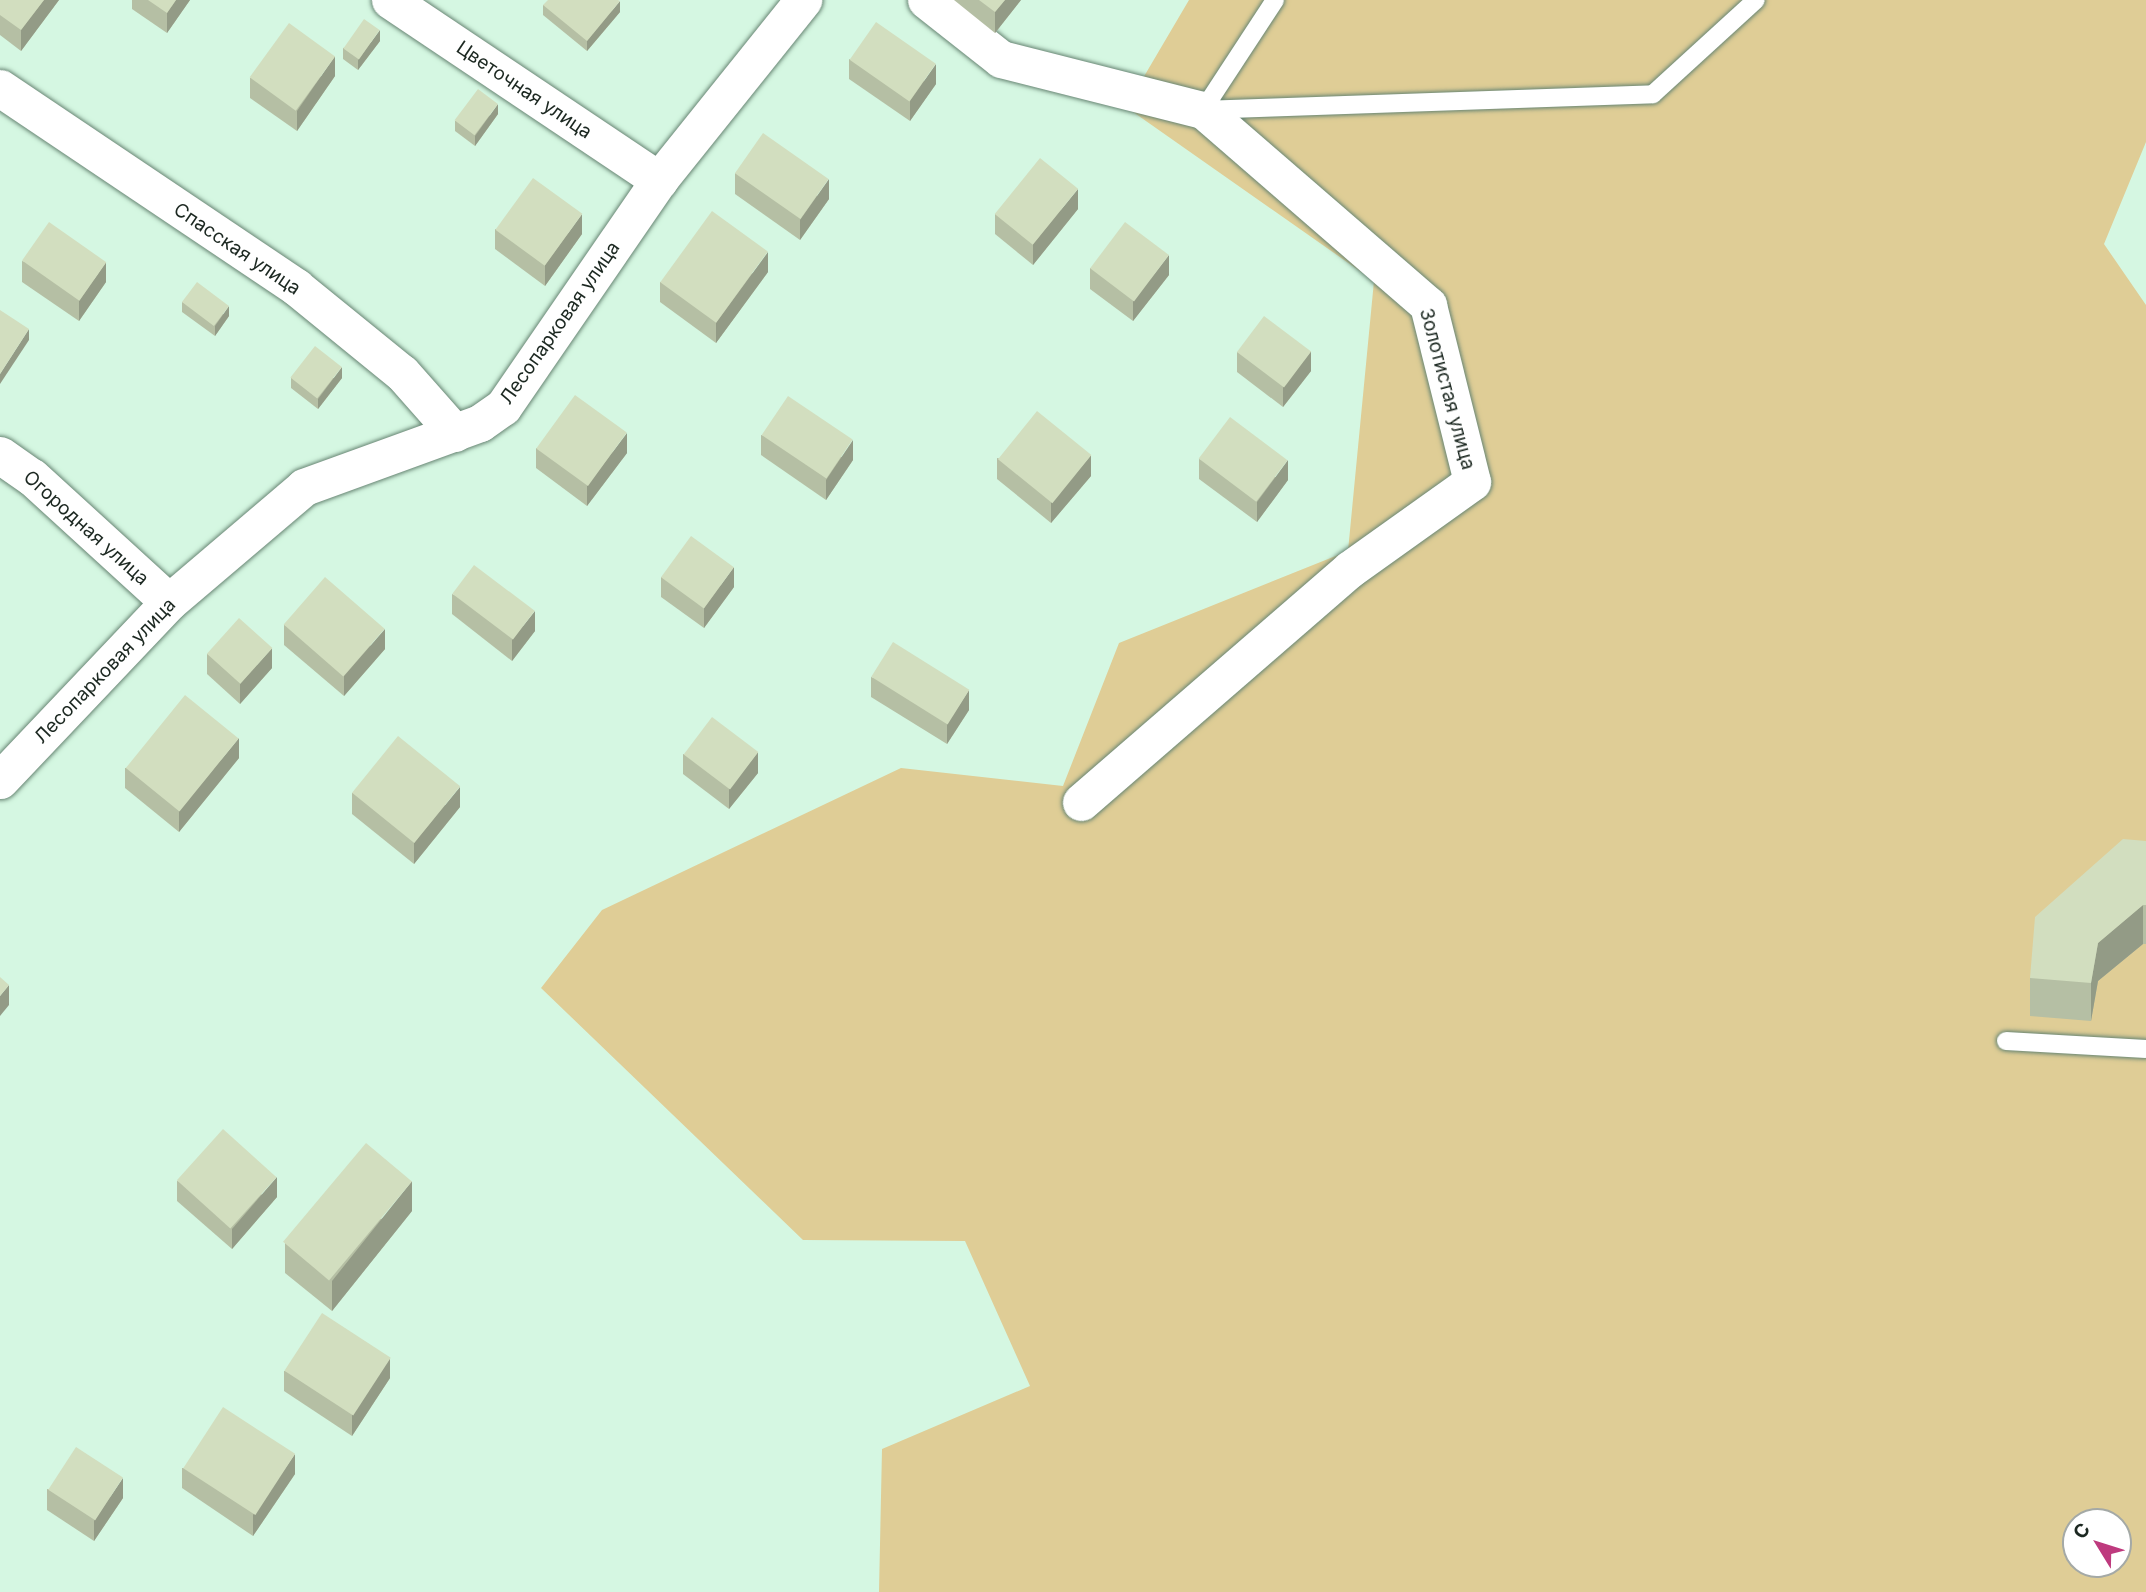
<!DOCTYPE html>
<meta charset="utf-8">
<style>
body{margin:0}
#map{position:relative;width:2146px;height:1592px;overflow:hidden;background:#d5f7e2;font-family:Inter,sans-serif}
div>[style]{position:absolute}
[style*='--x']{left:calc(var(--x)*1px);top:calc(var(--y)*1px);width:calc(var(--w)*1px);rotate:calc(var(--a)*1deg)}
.green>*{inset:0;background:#dfcd96}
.roads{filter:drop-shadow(0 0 2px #678573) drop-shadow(0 0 2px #678573)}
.service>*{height:18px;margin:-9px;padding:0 9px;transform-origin:9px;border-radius:9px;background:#fff}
.minor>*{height:37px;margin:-18.5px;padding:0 18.5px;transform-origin:18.5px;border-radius:18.5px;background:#fff}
.wall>*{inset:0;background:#b5bfa4}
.shaded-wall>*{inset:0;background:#939b86}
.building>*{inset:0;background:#d2debf;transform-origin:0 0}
span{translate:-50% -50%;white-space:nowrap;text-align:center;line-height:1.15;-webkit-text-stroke:6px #fff;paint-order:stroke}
.street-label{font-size:19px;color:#1c2821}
.north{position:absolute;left:2062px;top:1508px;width:70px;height:70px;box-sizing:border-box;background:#fff;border:2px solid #a4a9a6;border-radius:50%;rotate:308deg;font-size:19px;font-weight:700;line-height:28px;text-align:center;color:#1c2821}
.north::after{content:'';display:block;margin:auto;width:24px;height:32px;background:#be3a7e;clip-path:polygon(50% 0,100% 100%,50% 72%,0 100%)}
</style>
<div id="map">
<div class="green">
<div style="clip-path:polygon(evenodd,1189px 0,2146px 0,2146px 142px,2104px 244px,2146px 305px,2146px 1592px,879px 1592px,882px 1449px,1030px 1386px,965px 1241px,803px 1240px,541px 988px,602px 910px,901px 768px,1063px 786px,1119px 643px,1348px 551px,1374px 281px,1126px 107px,1189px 0,2076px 1522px,2118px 1522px,2118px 1564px,2076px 1564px,2076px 1522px)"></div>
</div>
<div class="roads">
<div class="service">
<div style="--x:1275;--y:0;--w:131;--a:123.2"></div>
<div style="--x:1203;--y:110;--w:450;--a:-2"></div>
<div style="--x:1653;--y:94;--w:139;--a:-42.4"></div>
<div style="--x:2006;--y:1041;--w:140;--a:3.3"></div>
</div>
<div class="minor">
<div style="--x:390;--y:0;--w:324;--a:33.8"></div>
<div style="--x:926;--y:0;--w:95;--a:38.2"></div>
<div style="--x:1001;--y:59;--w:208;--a:14.2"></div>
<div style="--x:1203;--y:110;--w:298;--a:40.9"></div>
<div style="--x:1428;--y:305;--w:182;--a:76"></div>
<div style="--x:1472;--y:482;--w:150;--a:144.5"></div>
<div style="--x:1350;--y:569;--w:356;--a:139.1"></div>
<div style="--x:0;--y:88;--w:357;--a:33.9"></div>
<div style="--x:296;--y:287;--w:136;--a:39.1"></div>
<div style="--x:402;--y:373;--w:80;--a:48.5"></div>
<div style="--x:0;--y:455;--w:39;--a:35"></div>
<div style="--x:32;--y:477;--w:185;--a:42.4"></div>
<div style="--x:0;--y:780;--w:245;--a:-46.5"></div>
<div style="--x:169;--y:602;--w:177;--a:-40.4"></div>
<div style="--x:304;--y:487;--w:187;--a:-20"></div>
<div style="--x:480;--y:423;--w:28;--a:-35"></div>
<div style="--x:503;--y:407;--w:275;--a:-55.5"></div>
<div style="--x:659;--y:180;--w:231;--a:-51.3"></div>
</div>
</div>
<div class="wall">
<div style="clip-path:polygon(0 0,59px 0,21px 51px,0 35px)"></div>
<div style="clip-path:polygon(132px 0,190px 0,167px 33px,132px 9px)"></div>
<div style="clip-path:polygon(954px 0,1021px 0,995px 33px)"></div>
<div style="clip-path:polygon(543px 5px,620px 12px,587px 51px,543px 15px)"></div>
<div style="clip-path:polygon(380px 41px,358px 70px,343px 59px,343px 48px)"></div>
<div style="clip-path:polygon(849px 59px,936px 84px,910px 121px,849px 79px)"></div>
<div style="clip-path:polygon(335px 76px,297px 131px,250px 98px,250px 78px)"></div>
<div style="clip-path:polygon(498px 114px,475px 146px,455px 131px,455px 121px)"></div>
<div style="clip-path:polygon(735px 173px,829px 199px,800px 240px,735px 194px)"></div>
<div style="clip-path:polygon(1078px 209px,1033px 265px,995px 234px,995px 214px)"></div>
<div style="clip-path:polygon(495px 229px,582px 234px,545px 286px,495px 249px)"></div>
<div style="clip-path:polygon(22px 261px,106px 282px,79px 321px,22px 282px)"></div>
<div style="clip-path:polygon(1090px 268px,1169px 275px,1133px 321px,1090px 289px)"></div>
<div style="clip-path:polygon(768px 272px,716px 343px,660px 302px,660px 282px)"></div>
<div style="clip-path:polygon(182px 302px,229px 316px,215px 336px,182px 312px)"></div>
<div style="clip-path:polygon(1237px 352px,1311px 371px,1283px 407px,1237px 372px)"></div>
<div style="clip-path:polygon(291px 378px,342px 378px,318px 409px,291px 388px)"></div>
<div style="clip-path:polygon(761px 435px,853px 460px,826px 500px,761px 455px)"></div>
<div style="clip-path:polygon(536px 448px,627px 453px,587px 506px,536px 468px)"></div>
<div style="clip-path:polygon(997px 458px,1091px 476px,1051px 523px,997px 479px)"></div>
<div style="clip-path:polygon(1199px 459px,1288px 480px,1257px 522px,1199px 479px)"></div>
<div style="clip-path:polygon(661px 577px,734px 587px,704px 628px,661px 597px)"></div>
<div style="clip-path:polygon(452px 594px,535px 631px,512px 661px,452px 614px)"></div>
<div style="clip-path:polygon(284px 625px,385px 649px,344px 696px,284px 645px)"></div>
<div style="clip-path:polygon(207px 654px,272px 668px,240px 704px,207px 674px)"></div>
<div style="clip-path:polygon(871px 677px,969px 710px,947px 744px,871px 697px)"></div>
<div style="clip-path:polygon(683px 754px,758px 773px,729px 809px,683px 774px)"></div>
<div style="clip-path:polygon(239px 758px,179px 832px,125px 788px,125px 768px)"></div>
<div style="clip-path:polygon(352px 793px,460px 807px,414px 864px,352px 814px)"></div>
<div style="clip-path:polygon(2146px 841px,2146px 944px,2143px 944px,2098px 981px,2091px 1021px,2030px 1016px,2030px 978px)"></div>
<div style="clip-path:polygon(177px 1181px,277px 1197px,232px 1249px,177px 1201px)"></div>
<div style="clip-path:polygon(412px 1211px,332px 1311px,285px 1273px,285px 1243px)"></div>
<div style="clip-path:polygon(284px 1371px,390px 1378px,352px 1436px,284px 1391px)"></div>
<div style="clip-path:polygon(182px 1468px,295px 1474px,253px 1536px,182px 1488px)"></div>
<div style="clip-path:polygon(47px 1489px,123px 1498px,94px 1541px,47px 1510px)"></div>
</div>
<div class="shaded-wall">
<div style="clip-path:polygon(44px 0,59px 0,21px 51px,21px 30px)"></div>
<div style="clip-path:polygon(176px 0,190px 0,167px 33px,167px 13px)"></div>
<div style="clip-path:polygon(1005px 0,1021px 0,995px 33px,995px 12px)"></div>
<div style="clip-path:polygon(620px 1px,620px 12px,587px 51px,587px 41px)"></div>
<div style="clip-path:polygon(380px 30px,380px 41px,358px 70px,358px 60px)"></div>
<div style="clip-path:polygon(335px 56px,335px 76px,297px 131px,297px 111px)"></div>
<div style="clip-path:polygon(936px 64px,936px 84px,910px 121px,910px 101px)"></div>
<div style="clip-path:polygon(498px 104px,498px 114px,475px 146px,475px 136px)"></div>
<div style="clip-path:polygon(829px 179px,829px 199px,800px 240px,800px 220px)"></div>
<div style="clip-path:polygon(1078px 189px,1078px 209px,1033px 265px,1033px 244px)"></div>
<div style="clip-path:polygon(582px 214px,582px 234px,545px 286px,545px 265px)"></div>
<div style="clip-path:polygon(768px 252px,768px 272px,716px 343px,716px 323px)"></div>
<div style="clip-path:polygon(1169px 255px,1169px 275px,1133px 321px,1133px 301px)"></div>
<div style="clip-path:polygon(106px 262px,106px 282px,79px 321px,79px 301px)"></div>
<div style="clip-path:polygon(229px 306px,229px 316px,215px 336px,215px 326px)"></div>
<div style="clip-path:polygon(29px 329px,29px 340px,0 384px,0 374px)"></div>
<div style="clip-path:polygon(1311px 351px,1311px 371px,1283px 407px,1283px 387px)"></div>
<div style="clip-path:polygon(342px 367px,342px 378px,318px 409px,318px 399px)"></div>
<div style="clip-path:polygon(627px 433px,627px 453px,587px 506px,587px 486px)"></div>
<div style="clip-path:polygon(853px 440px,853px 460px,826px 500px,826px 480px)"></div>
<div style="clip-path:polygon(1091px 455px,1091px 476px,1051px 523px,1051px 503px)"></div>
<div style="clip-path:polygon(1288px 460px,1288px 480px,1257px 522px,1257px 502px)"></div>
<div style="clip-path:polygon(734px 567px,734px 587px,704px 628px,704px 608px)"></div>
<div style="clip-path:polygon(535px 611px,535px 631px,512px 661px,512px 640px)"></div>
<div style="clip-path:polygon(385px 629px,385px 649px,344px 696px,344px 676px)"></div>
<div style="clip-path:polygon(272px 648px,272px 668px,240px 704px,240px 684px)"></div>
<div style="clip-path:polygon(969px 690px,969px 710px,947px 744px,947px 724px)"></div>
<div style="clip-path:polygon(239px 738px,239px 758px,179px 832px,179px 811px)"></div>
<div style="clip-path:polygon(758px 752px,758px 773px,729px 809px,729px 789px)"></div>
<div style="clip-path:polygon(460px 787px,460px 807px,414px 864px,414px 843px)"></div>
<div style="clip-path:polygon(2143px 905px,2143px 944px,2098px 981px,2091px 1021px,2091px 983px,2098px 943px)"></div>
<div style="clip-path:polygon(9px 985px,9px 1005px,0 1016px,0 996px)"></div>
<div style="clip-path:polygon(277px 1177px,277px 1197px,232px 1249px,232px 1229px)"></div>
<div style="clip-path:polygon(412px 1181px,412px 1211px,332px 1311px,332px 1281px)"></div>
<div style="clip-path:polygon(390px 1358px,390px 1378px,352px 1436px,352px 1415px)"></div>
<div style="clip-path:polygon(295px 1454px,295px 1474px,253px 1536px,253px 1515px)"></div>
<div style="clip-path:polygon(123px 1478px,123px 1498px,94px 1541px,94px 1521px)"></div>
</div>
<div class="building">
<div style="clip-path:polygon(0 0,44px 0,21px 30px,0 15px)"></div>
<div style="clip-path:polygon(148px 0,176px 0,167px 13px)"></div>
<div style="clip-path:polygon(548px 0,618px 0,620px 1px,587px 41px,543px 5px)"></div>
<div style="clip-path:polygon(979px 0,1005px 0,995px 12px)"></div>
<div style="left:364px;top:19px;width:19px;height:36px;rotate:35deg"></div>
<div style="left:876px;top:22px;width:73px;height:46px;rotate:35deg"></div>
<div style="left:289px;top:23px;width:57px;height:67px;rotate:36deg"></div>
<div style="left:478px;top:89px;width:25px;height:39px;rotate:37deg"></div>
<div style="left:763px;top:133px;width:80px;height:49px;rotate:35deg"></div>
<div style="left:1040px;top:158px;width:49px;height:72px;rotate:39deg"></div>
<div style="left:533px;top:178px;width:61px;height:64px;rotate:36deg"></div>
<div style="left:712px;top:211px;width:69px;height:88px;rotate:36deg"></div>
<div style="left:49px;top:222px;width:70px;height:47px;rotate:35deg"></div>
<div style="left:1125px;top:222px;width:55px;height:58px;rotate:37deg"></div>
<div style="left:197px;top:282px;width:40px;height:25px;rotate:37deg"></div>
<div style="clip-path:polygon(0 310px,29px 329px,0 374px)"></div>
<div style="left:1264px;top:316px;width:59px;height:45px;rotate:37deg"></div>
<div style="left:315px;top:346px;width:34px;height:40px;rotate:38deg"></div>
<div style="left:575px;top:395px;width:64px;height:66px;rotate:36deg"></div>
<div style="left:788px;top:396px;width:78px;height:47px;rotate:34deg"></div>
<div style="left:1037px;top:411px;width:70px;height:62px;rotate:39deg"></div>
<div style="left:1230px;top:417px;width:72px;height:52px;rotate:37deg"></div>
<div style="left:691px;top:536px;width:53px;height:51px;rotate:36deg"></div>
<div style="left:474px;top:565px;width:76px;height:36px;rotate:37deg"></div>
<div style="left:325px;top:577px;width:79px;height:63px;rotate:41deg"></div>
<div style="left:239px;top:618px;width:45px;height:48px;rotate:42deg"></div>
<div style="left:893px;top:642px;width:90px;height:41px;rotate:32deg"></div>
<div style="left:185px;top:695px;width:69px;height:94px;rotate:39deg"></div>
<div style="left:712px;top:717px;width:58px;height:47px;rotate:37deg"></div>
<div style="left:398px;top:736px;width:80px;height:73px;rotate:39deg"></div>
<div style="clip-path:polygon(2123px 839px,2146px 841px,2146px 905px,2143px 905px,2098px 943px,2091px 983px,2030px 978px,2035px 917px)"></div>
<div style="clip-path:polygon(0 977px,9px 985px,0 996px)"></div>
<div style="left:223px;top:1129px;width:72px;height:69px;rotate:42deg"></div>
<div style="left:366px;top:1143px;width:60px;height:129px;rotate:40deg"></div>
<div style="left:322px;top:1313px;width:82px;height:69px;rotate:33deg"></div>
<div style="left:223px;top:1407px;width:86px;height:73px;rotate:33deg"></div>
<div style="left:76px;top:1447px;width:56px;height:51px;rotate:33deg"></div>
</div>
<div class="street-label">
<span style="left:524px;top:90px;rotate:34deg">Цветочная улица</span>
<span style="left:237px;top:249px;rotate:34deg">Спасская улица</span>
<span style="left:560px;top:323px;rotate:-55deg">Лесопарковая улица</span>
<span style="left:1447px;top:389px;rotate:75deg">Золотистая улица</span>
<span style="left:86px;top:528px;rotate:42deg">Огородная улица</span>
<span style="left:105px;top:671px;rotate:-46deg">Лесопарковая улица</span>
</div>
<div class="north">С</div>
</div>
